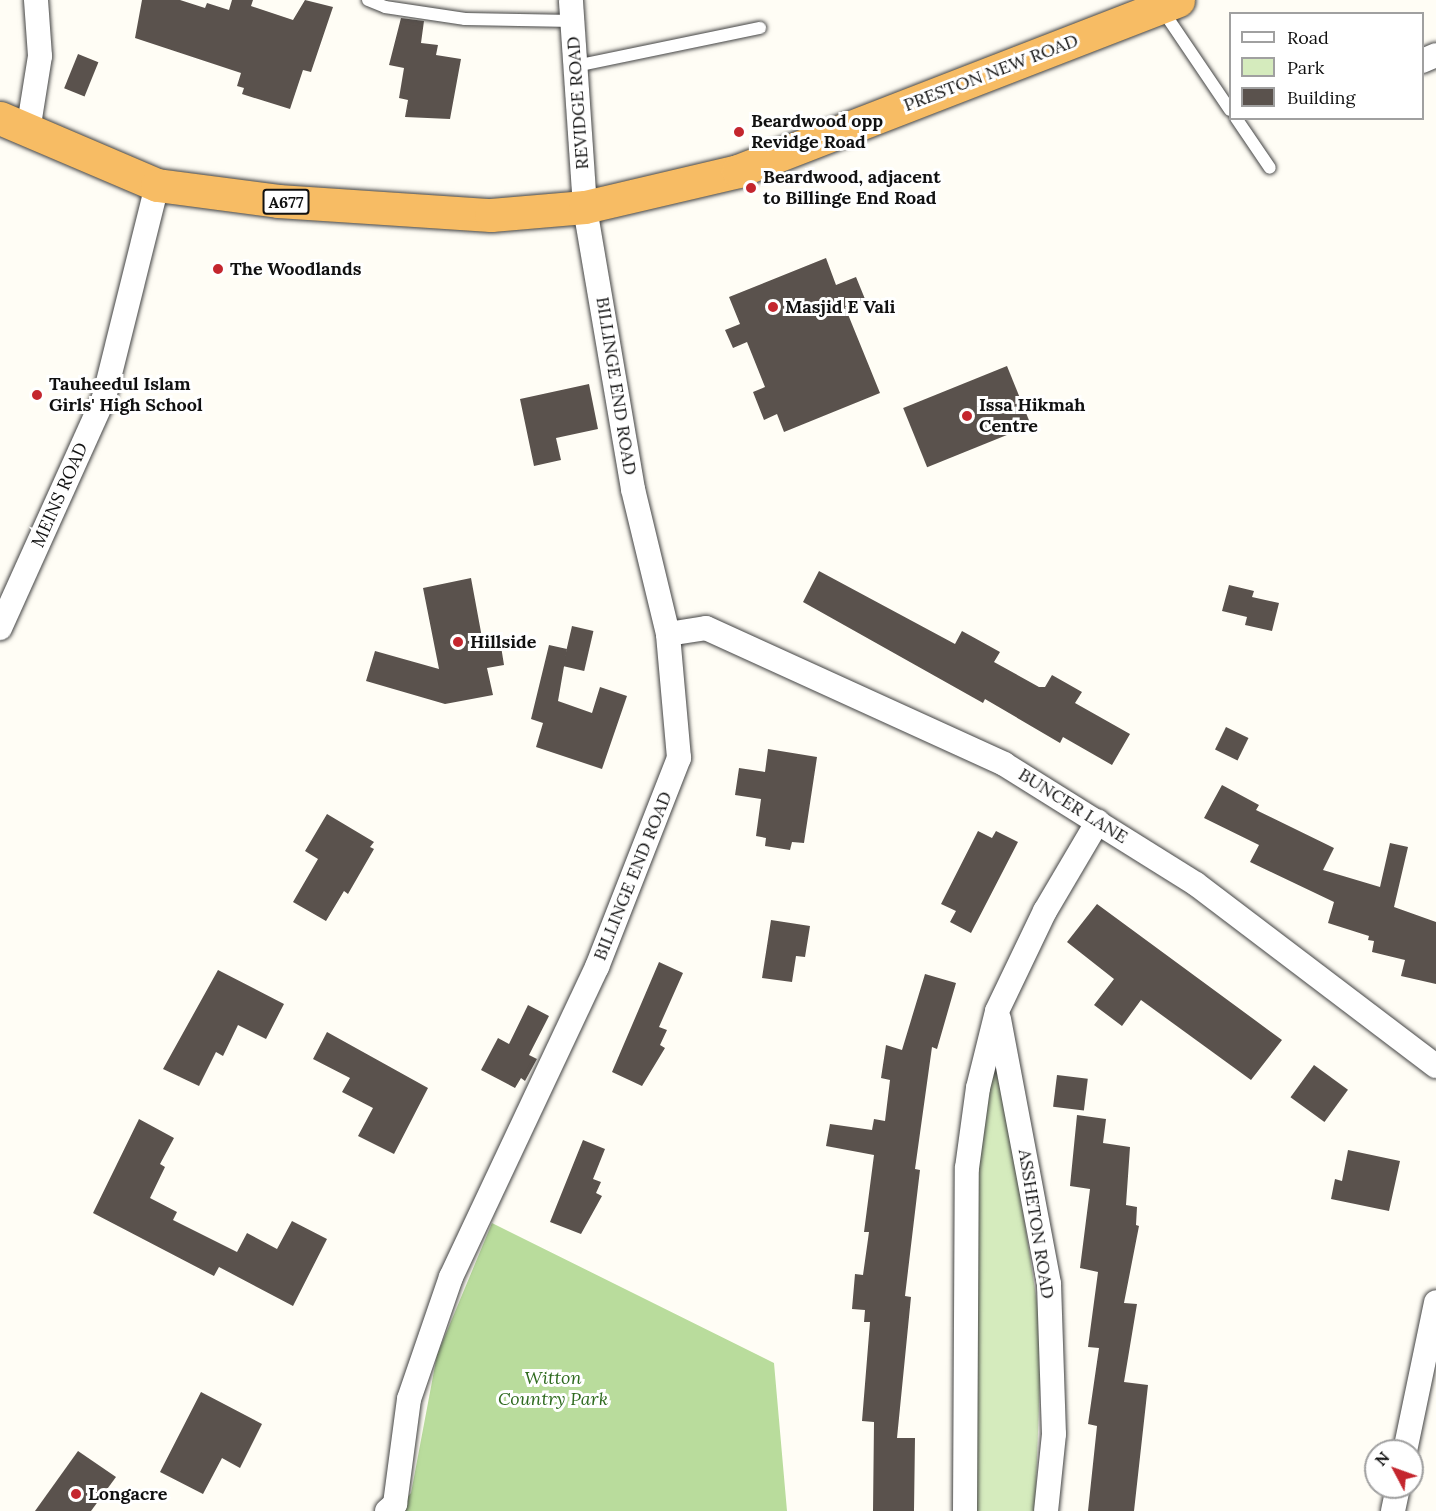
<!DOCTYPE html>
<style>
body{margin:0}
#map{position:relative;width:1436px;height:1511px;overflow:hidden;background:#fffdf5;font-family:Lora,serif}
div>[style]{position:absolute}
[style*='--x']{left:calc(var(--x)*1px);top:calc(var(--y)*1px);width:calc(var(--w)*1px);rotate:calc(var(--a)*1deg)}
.green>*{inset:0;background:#d5ebbd}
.forest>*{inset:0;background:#b9dc9c}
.building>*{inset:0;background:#5a524d;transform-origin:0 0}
.roads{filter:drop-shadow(0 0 2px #444) drop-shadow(0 0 2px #444)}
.service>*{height:12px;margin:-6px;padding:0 6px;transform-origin:6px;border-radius:6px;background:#fff}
.minor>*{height:24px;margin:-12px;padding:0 12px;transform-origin:12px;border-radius:12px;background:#fff}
.trunk>*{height:33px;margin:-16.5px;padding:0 16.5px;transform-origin:16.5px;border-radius:16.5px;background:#f7bc64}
.dots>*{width:16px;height:16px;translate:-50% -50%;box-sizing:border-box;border:3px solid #fff;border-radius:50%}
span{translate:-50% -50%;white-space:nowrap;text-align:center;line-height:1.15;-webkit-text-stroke:6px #fff;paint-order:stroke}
.shield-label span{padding:2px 4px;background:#fff;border:2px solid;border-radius:4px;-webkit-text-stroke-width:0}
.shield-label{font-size:16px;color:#111;font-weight:700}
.street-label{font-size:18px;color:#111}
.poi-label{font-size:18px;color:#111;font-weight:700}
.left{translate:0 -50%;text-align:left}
.park-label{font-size:18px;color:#2f6b1f;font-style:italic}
.legend{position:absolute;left:1229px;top:12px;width:195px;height:108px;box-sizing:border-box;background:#fff;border:2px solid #a0a0a0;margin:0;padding:8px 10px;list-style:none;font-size:18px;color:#111}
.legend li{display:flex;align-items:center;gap:12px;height:30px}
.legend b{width:30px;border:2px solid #a0a0a0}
.north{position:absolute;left:1364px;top:1439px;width:60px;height:60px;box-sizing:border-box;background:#fff;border:2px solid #a0a0a0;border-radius:50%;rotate:311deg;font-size:16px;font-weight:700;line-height:24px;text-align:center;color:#111}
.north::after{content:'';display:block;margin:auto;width:21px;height:27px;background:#c4262e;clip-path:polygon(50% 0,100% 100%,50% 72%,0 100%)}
</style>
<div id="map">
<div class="green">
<div style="clip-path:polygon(1000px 1063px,1038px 1309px,1040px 1379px,1035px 1511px,976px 1511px,977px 1176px,993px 1065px)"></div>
</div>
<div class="forest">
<div style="clip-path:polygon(492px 1223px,774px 1363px,787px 1511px,396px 1511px,411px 1493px,437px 1355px)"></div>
</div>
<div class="building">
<div style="clip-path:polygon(142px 0,180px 0,205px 8px,207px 3px,229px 10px,232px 0,253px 0,251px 6px,293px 20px,305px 0,333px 7px,311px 72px,303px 70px,290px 109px,242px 94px,244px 88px,237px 86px,241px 73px,135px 38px)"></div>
<div style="clip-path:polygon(401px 18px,424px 21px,421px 43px,438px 45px,436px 55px,461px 59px,450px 119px,405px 117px,408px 100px,399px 98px,404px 68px,389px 65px)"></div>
<div style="left:78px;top:54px;width:22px;height:37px;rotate:22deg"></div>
<div style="clip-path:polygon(826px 258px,836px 285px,856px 277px,865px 299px,845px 307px,880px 393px,784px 432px,777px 414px,764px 420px,753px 392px,765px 387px,747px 342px,733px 348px,725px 330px,740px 324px,729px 297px)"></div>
<div style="left:1007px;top:366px;width:64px;height:112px;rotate:68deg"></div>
<div style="clip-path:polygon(589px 384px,598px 429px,556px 438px,561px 460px,534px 466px,520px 399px)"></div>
<div style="clip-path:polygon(819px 571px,955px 644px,962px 631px,1000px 652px,994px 662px,1039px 687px,1045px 687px,1052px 675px,1082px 692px,1075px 703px,1130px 734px,1112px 765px,1063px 737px,1060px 743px,985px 699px,983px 703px,803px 602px)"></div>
<div style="clip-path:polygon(471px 578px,483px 643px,500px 640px,504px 665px,487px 668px,493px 695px,445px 704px,366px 681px,375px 651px,439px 669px,423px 588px)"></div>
<div style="clip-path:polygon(1229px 585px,1254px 591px,1252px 597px,1279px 603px,1272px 631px,1245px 625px,1247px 617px,1222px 611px)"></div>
<div style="left:572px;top:626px;width:22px;height:41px;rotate:13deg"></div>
<div style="clip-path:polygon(549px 645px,567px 649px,558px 701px,592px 713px,600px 687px,627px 696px,602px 769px,536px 747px,543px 723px,531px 719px)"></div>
<div style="left:1226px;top:727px;width:25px;height:25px;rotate:26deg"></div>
<div style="clip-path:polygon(768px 749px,817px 757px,804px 843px,792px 842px,790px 850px,765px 846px,766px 838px,756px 836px,761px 799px,735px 795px,739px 768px,765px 772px)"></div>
<div style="clip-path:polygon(1222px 785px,1259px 805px,1256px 810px,1334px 848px,1323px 870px,1380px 887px,1390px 843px,1408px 847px,1394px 907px,1436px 922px,1436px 984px,1401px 976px,1405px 960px,1372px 952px,1374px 941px,1368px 940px,1369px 936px,1328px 923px,1334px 902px,1250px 862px,1259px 845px,1204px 818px)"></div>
<div style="clip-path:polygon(327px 814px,374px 842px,370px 847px,374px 849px,348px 894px,344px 891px,326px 921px,293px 902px,318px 859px,305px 851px)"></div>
<div style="clip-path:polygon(978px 831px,992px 838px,996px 831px,1018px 842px,971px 933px,950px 922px,956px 911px,941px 904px)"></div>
<div style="clip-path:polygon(1097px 904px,1282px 1040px,1251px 1080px,1141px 1000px,1122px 1026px,1094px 1005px,1114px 979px,1067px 942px)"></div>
<div style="clip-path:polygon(771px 920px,810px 926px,805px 957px,796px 956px,792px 982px,762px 978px)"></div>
<div style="clip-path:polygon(659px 962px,683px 973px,659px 1027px,667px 1030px,660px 1045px,665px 1048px,642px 1086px,612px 1072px)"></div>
<div style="clip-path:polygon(218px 970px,284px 1004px,266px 1039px,238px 1025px,223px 1056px,216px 1052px,199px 1086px,163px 1069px)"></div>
<div style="clip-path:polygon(925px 974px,956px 983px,937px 1049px,932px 1047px,915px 1169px,920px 1170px,905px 1296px,911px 1297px,897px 1438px,915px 1438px,914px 1511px,873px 1511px,874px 1422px,862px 1421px,870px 1322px,864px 1322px,865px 1310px,852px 1309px,855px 1274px,863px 1275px,869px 1232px,864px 1232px,874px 1155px,826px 1146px,830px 1124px,872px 1130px,874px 1119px,885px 1121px,890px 1080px,881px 1078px,886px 1045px,902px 1050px)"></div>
<div style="clip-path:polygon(528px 1005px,549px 1016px,529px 1055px,537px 1059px,525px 1081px,521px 1078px,515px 1088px,481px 1070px,498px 1038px,509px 1044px)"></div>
<div style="clip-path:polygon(327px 1032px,428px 1088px,394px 1154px,358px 1136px,373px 1108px,342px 1092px,350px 1078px,313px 1059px)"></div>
<div style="left:1314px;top:1065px;width:42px;height:40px;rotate:36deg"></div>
<div style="left:1057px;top:1075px;width:31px;height:32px;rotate:7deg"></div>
<div style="clip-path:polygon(1077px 1115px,1106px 1119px,1103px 1143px,1130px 1147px,1126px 1205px,1137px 1207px,1136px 1225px,1139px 1226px,1124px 1303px,1137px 1304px,1124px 1382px,1148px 1385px,1134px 1511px,1088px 1511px,1097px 1426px,1088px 1424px,1099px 1348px,1088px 1347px,1098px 1272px,1080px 1268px,1090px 1189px,1070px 1186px)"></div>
<div style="clip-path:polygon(139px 1119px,174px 1138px,160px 1164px,165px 1167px,150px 1198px,177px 1212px,173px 1220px,237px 1252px,247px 1233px,277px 1249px,292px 1221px,327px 1239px,293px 1306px,219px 1267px,214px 1276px,93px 1213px)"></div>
<div style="clip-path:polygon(583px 1140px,605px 1149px,593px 1179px,601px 1182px,596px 1193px,602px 1196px,581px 1234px,550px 1222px)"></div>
<div style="clip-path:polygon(1348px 1150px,1400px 1161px,1389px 1211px,1331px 1199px,1335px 1179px,1342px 1181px)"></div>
<div style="clip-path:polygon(201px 1392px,262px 1424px,240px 1468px,222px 1458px,203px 1494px,160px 1472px)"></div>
<div style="clip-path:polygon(78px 1451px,116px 1477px,91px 1511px,35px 1511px)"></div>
</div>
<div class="roads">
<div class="service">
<div style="--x:368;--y:0;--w:18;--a:22"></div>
<div style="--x:385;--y:7;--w:81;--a:8.5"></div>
<div style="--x:465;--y:19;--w:108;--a:1.1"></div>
<div style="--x:1161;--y:8;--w:123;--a:55.9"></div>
<div style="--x:576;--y:66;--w:188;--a:-11.7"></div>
<div style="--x:1236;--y:118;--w:60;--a:55.8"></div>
</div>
<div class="minor">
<div style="--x:1422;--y:61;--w:15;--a:-23"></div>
<div style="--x:28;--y:131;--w:76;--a:-80.9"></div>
<div style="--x:40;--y:56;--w:56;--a:-94.1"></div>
<div style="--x:0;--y:628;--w:252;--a:-65.7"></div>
<div style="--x:104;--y:398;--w:219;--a:-76"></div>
<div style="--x:668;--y:634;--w:38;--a:-9"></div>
<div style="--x:706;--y:628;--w:328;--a:24.5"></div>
<div style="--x:1004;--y:764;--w:226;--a:32"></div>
<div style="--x:1196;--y:884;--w:301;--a:37.2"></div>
<div style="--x:999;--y:1019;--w:270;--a:79.3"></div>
<div style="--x:1049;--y:1284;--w:150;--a:88.1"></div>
<div style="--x:1054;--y:1434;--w:77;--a:95.9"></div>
<div style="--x:1405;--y:1451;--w:152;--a:-78.2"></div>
<div style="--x:387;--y:1511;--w:11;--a:-41"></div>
<div style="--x:395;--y:1504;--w:106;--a:-82.4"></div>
<div style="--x:409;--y:1399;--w:129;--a:-71"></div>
<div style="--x:451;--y:1277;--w:343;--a:-64.8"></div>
<div style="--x:597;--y:967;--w:225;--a:-68.6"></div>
<div style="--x:679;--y:758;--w:124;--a:-95.1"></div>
<div style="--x:668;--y:634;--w:149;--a:-103.6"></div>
<div style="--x:633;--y:489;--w:286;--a:-99.7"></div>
<div style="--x:585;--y:207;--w:207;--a:-93.9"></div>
<div style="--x:965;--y:1511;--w:343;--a:-89.7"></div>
<div style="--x:967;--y:1168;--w:81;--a:-82.2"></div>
<div style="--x:978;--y:1088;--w:79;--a:-76.1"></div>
<div style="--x:997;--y:1011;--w:111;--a:-64.4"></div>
<div style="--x:1045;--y:911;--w:104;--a:-59.5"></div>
<div style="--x:1393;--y:1511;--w:25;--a:-78"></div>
</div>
<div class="trunk">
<div style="--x:0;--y:118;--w:171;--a:23.1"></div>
<div style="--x:157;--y:185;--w:122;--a:7.5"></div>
<div style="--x:278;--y:201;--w:213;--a:3.8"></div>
<div style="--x:491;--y:215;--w:94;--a:-4.9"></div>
<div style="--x:585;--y:207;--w:157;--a:-13.2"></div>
<div style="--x:738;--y:171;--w:472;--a:-21.2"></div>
</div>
</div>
<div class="dots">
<div style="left:739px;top:132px;background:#c4262e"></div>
<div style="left:751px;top:188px;background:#c4262e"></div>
<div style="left:218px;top:269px;background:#c4262e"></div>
<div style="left:773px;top:307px;background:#c4262e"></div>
<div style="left:37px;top:395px;background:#c4262e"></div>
<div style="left:967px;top:416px;background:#c4262e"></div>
<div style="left:458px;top:642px;background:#c4262e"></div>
<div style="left:76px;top:1494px;background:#c4262e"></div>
</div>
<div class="shield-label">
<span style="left:286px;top:202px">A677</span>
</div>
<div class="street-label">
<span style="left:991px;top:73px;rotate:-21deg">PRESTON NEW ROAD</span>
<span style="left:578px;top:103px;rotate:-94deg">REVIDGE ROAD</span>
<span style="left:616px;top:386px;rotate:81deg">BILLINGE END ROAD</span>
<span style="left:60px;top:495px;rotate:-66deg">MEINS ROAD</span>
<span style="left:1073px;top:806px;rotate:32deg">BUNCER LANE</span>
<span style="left:633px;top:876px;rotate:-68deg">BILLINGE END ROAD</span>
<span style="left:1036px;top:1224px;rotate:81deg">ASSHETON ROAD</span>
</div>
<div class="poi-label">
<span class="left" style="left:751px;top:132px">Beardwood opp<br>Revidge Road</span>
<span class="left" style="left:763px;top:188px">Beardwood, adjacent<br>to Billinge End Road</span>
<span class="left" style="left:230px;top:269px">The Woodlands</span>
<span class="left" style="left:785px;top:307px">Masjid E Vali</span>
<span class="left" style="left:49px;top:395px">Tauheedul Islam<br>Girls' High School</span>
<span class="left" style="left:979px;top:416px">Issa Hikmah<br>Centre</span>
<span class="left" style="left:470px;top:642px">Hillside</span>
<span class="left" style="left:88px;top:1494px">Longacre</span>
</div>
<div class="park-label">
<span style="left:553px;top:1389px">Witton<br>Country Park</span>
</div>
<ul class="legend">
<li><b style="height:8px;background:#fff"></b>Road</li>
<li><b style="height:16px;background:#d5ebbd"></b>Park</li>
<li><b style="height:16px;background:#5a524d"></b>Building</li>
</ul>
<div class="north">N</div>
</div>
